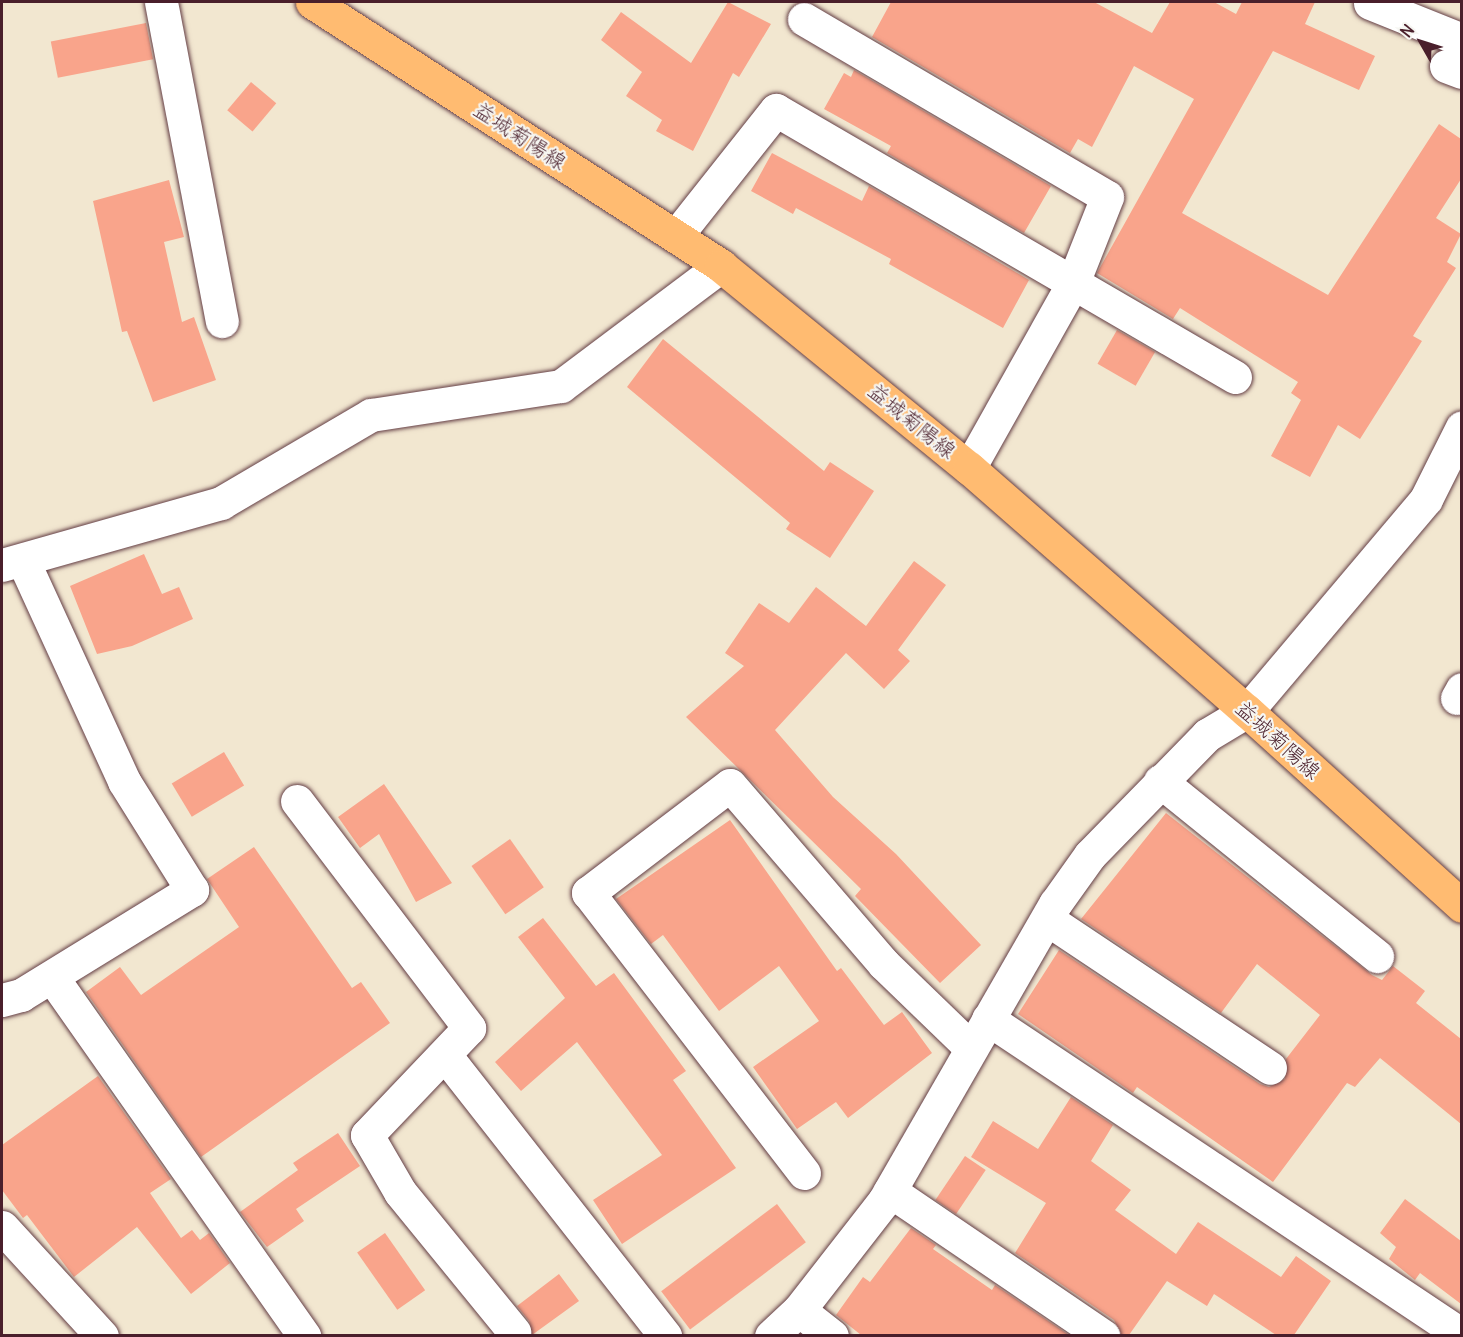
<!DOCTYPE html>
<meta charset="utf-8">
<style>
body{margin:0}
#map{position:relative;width:1463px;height:1337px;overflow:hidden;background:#f2e7d0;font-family:Delius,"Klee One",sans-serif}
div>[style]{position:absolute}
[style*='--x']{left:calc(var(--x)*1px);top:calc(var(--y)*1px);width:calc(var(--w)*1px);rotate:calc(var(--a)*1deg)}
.building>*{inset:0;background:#f9a48b;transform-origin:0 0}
.roads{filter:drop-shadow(0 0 2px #633d44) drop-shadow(0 0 2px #633d44)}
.minor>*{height:33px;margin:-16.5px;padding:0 16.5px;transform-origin:16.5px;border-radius:16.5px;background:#fff}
.major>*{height:33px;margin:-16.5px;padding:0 16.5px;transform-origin:16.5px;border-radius:16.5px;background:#ffbb71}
span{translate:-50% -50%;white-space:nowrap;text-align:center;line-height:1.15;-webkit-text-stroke:4.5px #f6f6f2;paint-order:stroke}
.street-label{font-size:21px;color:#4a1f2b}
.frame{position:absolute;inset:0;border:3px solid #4a1f2b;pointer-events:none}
.north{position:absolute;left:1391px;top:12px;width:60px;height:60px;-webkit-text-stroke:4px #f6f6f2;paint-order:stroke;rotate:309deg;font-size:16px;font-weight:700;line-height:24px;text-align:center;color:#4a1f2b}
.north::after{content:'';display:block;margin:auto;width:21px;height:27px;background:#4a1f2b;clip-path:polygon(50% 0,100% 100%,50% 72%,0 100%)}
</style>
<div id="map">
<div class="building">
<div style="clip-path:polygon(728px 2px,771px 24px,739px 77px,733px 73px,693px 151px,656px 131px,662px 120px,626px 96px,642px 72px,601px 40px,621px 12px,691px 63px)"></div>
<div style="clip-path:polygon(891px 2px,1094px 2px,1152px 33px,1170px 2px,1214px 2px,1236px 14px,1242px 2px,1315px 2px,1305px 24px,1375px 56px,1359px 90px,1273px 51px,1182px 213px,1328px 295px,1439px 124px,1461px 139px,1461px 179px,1436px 218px,1461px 234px,1447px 262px,1456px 268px,1413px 336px,1422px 341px,1360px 439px,1338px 425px,1310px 477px,1271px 456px,1301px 400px,1291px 393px,1298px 382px,1180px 308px,1173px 319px,1097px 273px,1194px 99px,1134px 66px,1092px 147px,1078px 139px,1070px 153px,872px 37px)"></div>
<div style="left:146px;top:23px;width:37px;height:97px;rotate:79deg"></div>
<div style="clip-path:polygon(854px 70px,1051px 186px,1024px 233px,887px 153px,891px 146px,824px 109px,844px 73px,851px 77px)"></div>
<div style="left:251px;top:82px;width:33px;height:37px;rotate:40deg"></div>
<div style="clip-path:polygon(772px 153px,862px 201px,869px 186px,1029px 280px,1003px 328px,889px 264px,891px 259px,796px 208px,793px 214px,751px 191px)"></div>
<div style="clip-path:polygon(169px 180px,184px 237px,164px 242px,182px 322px,194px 317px,216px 380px,153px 402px,127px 331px,122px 332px,93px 201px)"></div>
<div style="left:1117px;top:330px;width:44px;height:39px;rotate:30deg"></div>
<div style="clip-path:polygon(663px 339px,824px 471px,830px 462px,874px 491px,830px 558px,786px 529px,790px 523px,627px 387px)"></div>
<div style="clip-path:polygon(144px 554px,162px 594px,179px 587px,193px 619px,132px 646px,97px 654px,70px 586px)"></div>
<div style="clip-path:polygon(914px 561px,946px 585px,898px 650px,910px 661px,884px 689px,846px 653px,775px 730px,833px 797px,896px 854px,981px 945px,940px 983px,855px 896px,861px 889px,686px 717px,744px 666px,725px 653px,759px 603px,789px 623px,816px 587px,866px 626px)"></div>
<div style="left:224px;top:752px;width:39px;height:61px;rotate:59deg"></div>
<div style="clip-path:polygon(384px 784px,452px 883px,416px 902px,379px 834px,360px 848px,338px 817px)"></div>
<div style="clip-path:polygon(1166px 813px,1372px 975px,1382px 980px,1393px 966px,1425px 991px,1416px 1003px,1461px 1039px,1461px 1124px,1380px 1058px,1355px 1087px,1347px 1083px,1273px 1182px,1137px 1087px,1133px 1093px,1018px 1014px,1059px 950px,1260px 1084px,1269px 1087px,1285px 1079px,1286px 1059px,1320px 1015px,1257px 964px,1221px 1013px,1081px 919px)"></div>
<div style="clip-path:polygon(730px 820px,837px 971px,841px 968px,884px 1025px,902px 1012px,932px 1053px,848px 1118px,836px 1102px,797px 1129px,753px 1067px,819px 1021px,779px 966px,719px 1011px,663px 935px,651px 944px,616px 899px)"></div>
<div style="left:510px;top:839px;width:59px;height:47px;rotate:55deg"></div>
<div style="clip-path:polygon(254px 847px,352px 988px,361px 982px,390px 1023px,201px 1157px,86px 992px,120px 967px,141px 995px,239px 927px,207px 879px)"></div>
<div style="clip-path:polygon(543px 918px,596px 986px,614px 973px,686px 1071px,673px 1080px,736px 1168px,622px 1244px,593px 1200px,662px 1155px,577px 1042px,521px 1091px,495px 1062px,565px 998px,518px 937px)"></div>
<div style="clip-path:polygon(98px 1076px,171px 1179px,150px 1193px,181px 1238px,192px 1230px,200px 1240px,209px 1233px,230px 1263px,191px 1294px,137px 1227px,74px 1277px,27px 1215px,23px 1218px,2px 1190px,2px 1145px)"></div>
<div style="clip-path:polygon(1071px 1097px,1113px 1125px,1091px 1161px,1131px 1190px,1115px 1210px,1176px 1254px,1198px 1222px,1281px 1277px,1296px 1256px,1331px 1281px,1294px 1335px,1276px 1335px,1214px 1294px,1207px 1306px,1167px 1281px,1129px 1335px,1121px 1335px,1114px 1320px,1015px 1253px,1046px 1203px,971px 1157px,993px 1121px,1038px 1149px)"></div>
<div style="clip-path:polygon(338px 1133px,360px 1166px,296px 1209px,304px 1221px,267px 1247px,240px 1212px,298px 1170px,293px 1163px)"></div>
<div style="left:965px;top:1156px;width:25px;height:53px;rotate:34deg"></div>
<div style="clip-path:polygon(1405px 1199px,1461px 1241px,1461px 1304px,1420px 1273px,1415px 1280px,1389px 1259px,1396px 1247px,1380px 1233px)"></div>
<div style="left:777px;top:1204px;width:48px;height:145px;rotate:53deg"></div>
<div style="clip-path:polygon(911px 1228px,936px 1245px,933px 1249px,992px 1290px,995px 1285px,1069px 1335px,861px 1335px,836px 1315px,863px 1277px,870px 1282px)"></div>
<div style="left:385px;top:1233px;width:70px;height:34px;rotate:55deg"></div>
<div style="clip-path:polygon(559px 1274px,579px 1301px,532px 1335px,529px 1321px,517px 1306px)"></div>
</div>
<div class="roads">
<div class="minor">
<div style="--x:161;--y:2;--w:325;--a:79.2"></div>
<div style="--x:1370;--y:3;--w:99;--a:21.9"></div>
<div style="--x:804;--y:19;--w:351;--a:30.4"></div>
<div style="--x:1107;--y:197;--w:92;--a:111.6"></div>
<div style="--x:1073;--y:283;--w:212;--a:119.3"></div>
<div style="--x:1446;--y:66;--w:17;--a:21"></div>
<div style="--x:676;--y:236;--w:161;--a:-51.6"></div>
<div style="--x:776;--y:110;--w:531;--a:30.19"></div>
<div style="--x:2;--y:565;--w:228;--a:-15.8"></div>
<div style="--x:221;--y:503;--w:174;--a:-30.4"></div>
<div style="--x:371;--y:415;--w:192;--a:-8.7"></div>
<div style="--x:561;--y:386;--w:200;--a:-36.9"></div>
<div style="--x:1457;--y:698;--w:10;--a:-61"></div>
<div style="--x:1160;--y:781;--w:279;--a:38.9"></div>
<div style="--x:297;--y:801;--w:285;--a:52.8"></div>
<div style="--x:469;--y:1028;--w:148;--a:133.6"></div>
<div style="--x:367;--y:1135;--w:66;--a:59.9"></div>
<div style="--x:400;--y:1192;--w:181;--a:50.8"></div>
<div style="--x:1047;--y:919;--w:268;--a:33.7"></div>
<div style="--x:52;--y:977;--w:439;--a:54.9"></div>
<div style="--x:2;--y:1000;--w:20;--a:-15"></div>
<div style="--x:21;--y:995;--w:201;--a:-31.6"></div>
<div style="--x:192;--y:890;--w:128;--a:-122"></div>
<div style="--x:124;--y:781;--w:243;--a:-114.6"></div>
<div style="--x:988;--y:1019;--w:570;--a:33.69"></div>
<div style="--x:445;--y:1055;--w:357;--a:51.9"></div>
<div style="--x:804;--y:1173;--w:354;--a:-127.6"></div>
<div style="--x:588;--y:893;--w:178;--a:-37.3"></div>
<div style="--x:730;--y:785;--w:236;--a:49.3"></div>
<div style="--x:884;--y:964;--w:121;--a:44"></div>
<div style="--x:890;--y:1191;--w:258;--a:34.2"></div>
<div style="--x:2;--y:1227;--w:148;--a:47.5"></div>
<div style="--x:799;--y:1310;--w:42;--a:38.2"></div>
<div style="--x:771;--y:1336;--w:38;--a:-43"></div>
<div style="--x:799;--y:1310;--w:138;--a:-52.1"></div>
<div style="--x:884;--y:1201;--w:343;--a:-60.1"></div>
<div style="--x:1055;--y:904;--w:60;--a:-54.5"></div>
<div style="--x:1090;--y:855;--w:168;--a:-45.7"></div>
<div style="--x:1207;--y:735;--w:47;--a:-31"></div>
<div style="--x:1247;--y:711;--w:277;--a:-49.8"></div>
<div style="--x:1426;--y:499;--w:80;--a:-63.4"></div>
</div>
<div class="major">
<div style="--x:312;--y:2;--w:487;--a:32.8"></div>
<div style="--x:721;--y:266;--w:320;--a:39.2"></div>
<div style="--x:969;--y:468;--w:369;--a:41.2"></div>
<div style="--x:1247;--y:711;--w:290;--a:42.2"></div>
</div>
</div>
<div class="street-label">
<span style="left:520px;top:136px;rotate:33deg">益城菊陽線</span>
<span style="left:912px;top:421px;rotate:39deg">益城菊陽線</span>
<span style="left:1278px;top:740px;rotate:42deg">益城菊陽線</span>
</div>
<div class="frame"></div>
<div class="north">N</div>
</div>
